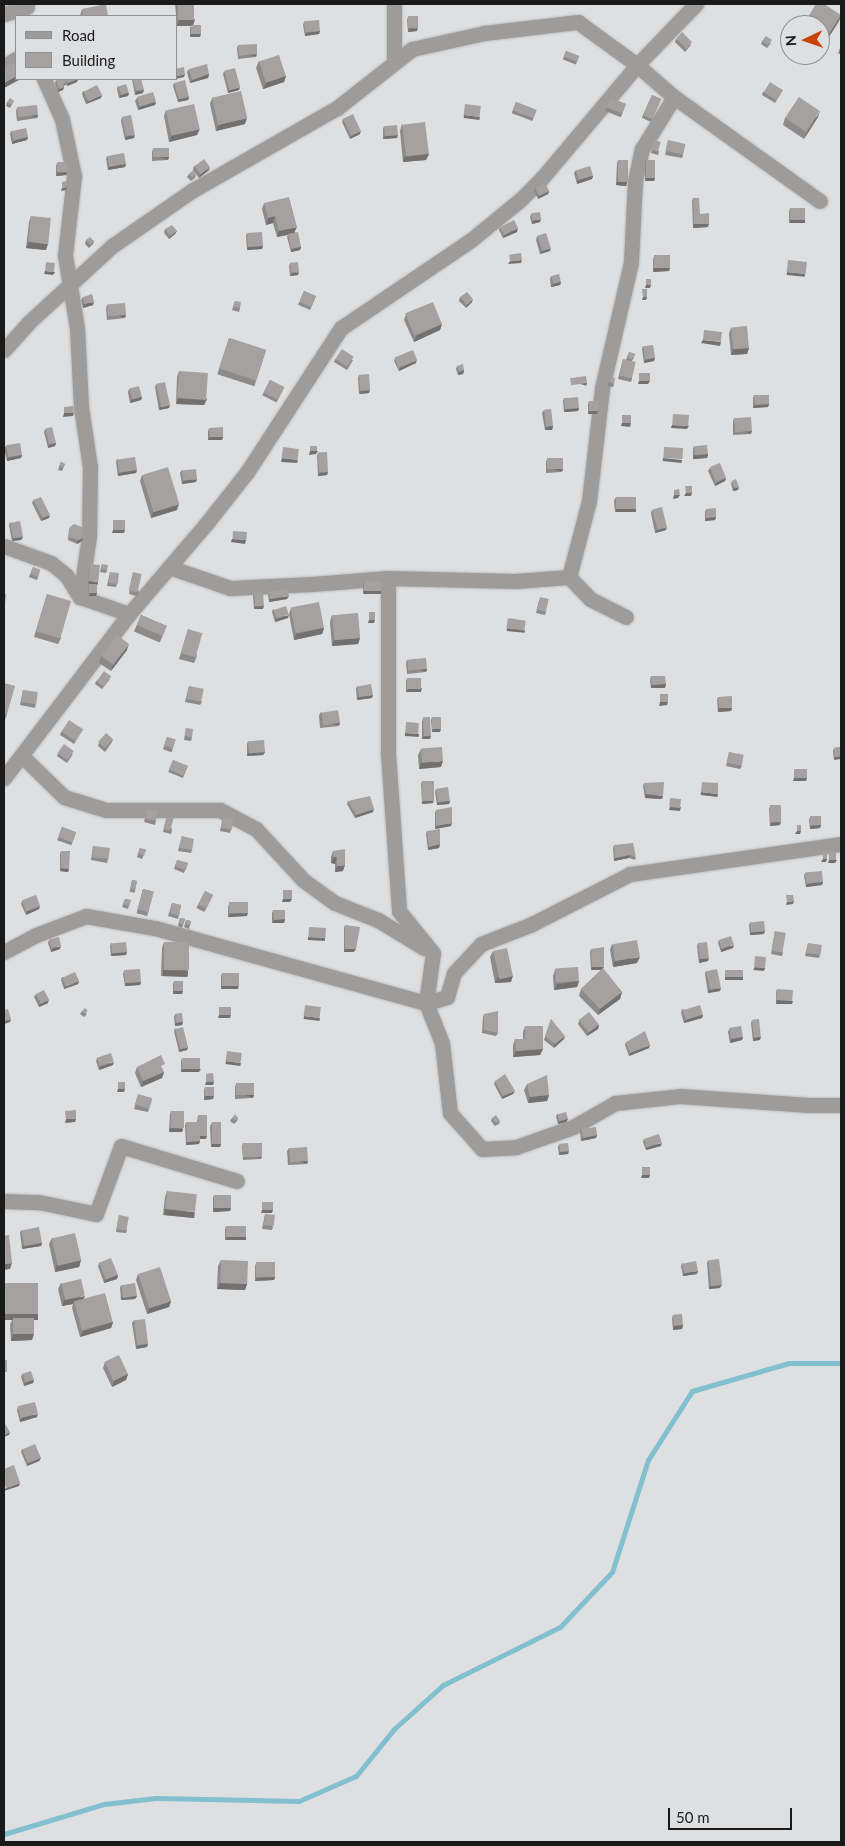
<!DOCTYPE html>
<style>
body{margin:0}
#map{position:relative;width:845px;height:1846px;overflow:hidden;background:#dedfe1;font-family:Lato,sans-serif}
div>[style]{position:absolute}
[style*='--x']{left:calc(var(--x)*1px);top:calc(var(--y)*1px);width:calc(var(--w)*1px);rotate:calc(var(--a)*1deg)}
.stream>*{height:5px;margin:-2.5px;padding:0 2.5px;transform-origin:2.5px;border-radius:2.5px;background:#82c0d0}
.roads{filter:drop-shadow(0 0 1px #bbbcbd) drop-shadow(0 0 1px #bbbcbd)}
.minor>*{height:15px;margin:-7.5px;padding:0 7.5px;transform-origin:7.5px;border-radius:7.5px;background:#9d9c9b}
.wall>*{inset:0;background:#8d8a8a;transform-origin:0 0}
.shaded-wall>*{inset:0;background:#737170;transform-origin:0 0}
.building>*{inset:0;background:#a4a1a0;transform-origin:0 0}
span{translate:-50% -50%;white-space:nowrap;text-align:center;line-height:1.15;-webkit-text-stroke:4.5px #dedfe1;paint-order:stroke}
.frame{position:absolute;inset:0;border:5px solid #1a1a1b;pointer-events:none}
.legend{position:absolute;left:15px;top:15px;width:162px;height:65px;box-sizing:border-box;background:#dedfe1;border:1px solid #909092;margin:0;padding:6px 9px;list-style:none;font-size:15px;color:#1a1a1b}
.legend li{display:flex;align-items:center;gap:10px;height:25px}
.legend b{width:25px;border:1px solid #909092}
.north{position:absolute;left:780px;top:15px;width:50px;height:50px;box-sizing:border-box;background:#dedfe1;border:1px solid #909092;border-radius:50%;rotate:267deg;font-size:14px;font-weight:700;line-height:20px;text-align:center;color:#1a1a1b}
.north::after{content:'';display:block;margin:auto;width:18px;height:22px;background:#c84205;clip-path:polygon(50% 0,100% 100%,50% 72%,0 100%)}
.scale{position:absolute;left:668px;top:1808px;width:124px;height:22px;box-sizing:border-box;border:2px solid #1a1a1b;border-top:0;padding-left:6px;font-size:15px;line-height:18px;white-space:nowrap;color:#1a1a1b;-webkit-text-stroke:4px #dedfe1;paint-order:stroke}
</style>
<div id="map">
<div class="stream">
<div style="--x:4;--y:1834;--w:104;--a:-16.7"></div>
<div style="--x:104;--y:1804;--w:52;--a:-6.6"></div>
<div style="--x:156;--y:1798;--w:143;--a:1.2"></div>
<div style="--x:299;--y:1801;--w:62;--a:-23.7"></div>
<div style="--x:356;--y:1776;--w:60;--a:-51"></div>
<div style="--x:394;--y:1729;--w:66;--a:-41.9"></div>
<div style="--x:443;--y:1685;--w:131;--a:-26.4"></div>
<div style="--x:560;--y:1627;--w:76;--a:-46.6"></div>
<div style="--x:612;--y:1572;--w:118;--a:-72.2"></div>
<div style="--x:648;--y:1460;--w:82;--a:-57.5"></div>
<div style="--x:692;--y:1391;--w:101;--a:-16.1"></div>
<div style="--x:789;--y:1363;--w:52;--a:0"></div>
</div>
<div class="roads">
<div class="minor">
<div style="--x:4;--y:14;--w:24;--a:-17"></div>
<div style="--x:394;--y:62;--w:58;--a:-90"></div>
<div style="--x:4;--y:66;--w:14;--a:-30"></div>
<div style="--x:44;--y:79;--w:44;--a:65.8"></div>
<div style="--x:62;--y:119;--w:58;--a:78.1"></div>
<div style="--x:74;--y:176;--w:80;--a:96.5"></div>
<div style="--x:65;--y:255;--w:74;--a:80.7"></div>
<div style="--x:77;--y:328;--w:79;--a:87.1"></div>
<div style="--x:81;--y:407;--w:61;--a:81.5"></div>
<div style="--x:90;--y:467;--w:69;--a:90.8"></div>
<div style="--x:89;--y:536;--w:62;--a:98.4"></div>
<div style="--x:4;--y:350;--w:36;--a:-48"></div>
<div style="--x:28;--y:323;--w:114;--a:-42.5"></div>
<div style="--x:112;--y:246;--w:98;--a:-34.7"></div>
<div style="--x:193;--y:190;--w:166;--a:-29.7"></div>
<div style="--x:337;--y:108;--w:95;--a:-38.2"></div>
<div style="--x:412;--y:49;--w:74;--a:-12.5"></div>
<div style="--x:484;--y:33;--w:95;--a:-6.7"></div>
<div style="--x:578;--y:22;--w:73;--a:36.1"></div>
<div style="--x:637;--y:65;--w:49;--a:40.9"></div>
<div style="--x:674;--y:97;--w:179;--a:35.5"></div>
<div style="--x:4;--y:546;--w:50;--a:19.9"></div>
<div style="--x:51;--y:563;--w:19;--a:39"></div>
<div style="--x:66;--y:575;--w:26;--a:58"></div>
<div style="--x:80;--y:597;--w:52;--a:19.1"></div>
<div style="--x:169;--y:567;--w:65;--a:19"></div>
<div style="--x:230;--y:588;--w:82;--a:-2.8"></div>
<div style="--x:312;--y:584;--w:76;--a:-4.5"></div>
<div style="--x:388;--y:578;--w:127;--a:1.4"></div>
<div style="--x:515;--y:581;--w:54;--a:-4.2"></div>
<div style="--x:569;--y:577;--w:30;--a:46"></div>
<div style="--x:590;--y:599;--w:40;--a:26.6"></div>
<div style="--x:569;--y:577;--w:79;--a:-75.3"></div>
<div style="--x:589;--y:501;--w:114;--a:-83.4"></div>
<div style="--x:602;--y:388;--w:129;--a:-77"></div>
<div style="--x:631;--y:262;--w:81;--a:-87.2"></div>
<div style="--x:635;--y:181;--w:33;--a:-78"></div>
<div style="--x:642;--y:149;--w:61;--a:-58.4"></div>
<div style="--x:388;--y:578;--w:175;--a:90"></div>
<div style="--x:388;--y:753;--w:158;--a:86"></div>
<div style="--x:399;--y:911;--w:54;--a:51"></div>
<div style="--x:433;--y:953;--w:50;--a:98"></div>
<div style="--x:426;--y:1003;--w:43;--a:68.2"></div>
<div style="--x:442;--y:1043;--w:70;--a:83.5"></div>
<div style="--x:450;--y:1113;--w:48;--a:48.4"></div>
<div style="--x:482;--y:1149;--w:34;--a:-3"></div>
<div style="--x:516;--y:1147;--w:60;--a:-19.3"></div>
<div style="--x:573;--y:1127;--w:48;--a:-29.7"></div>
<div style="--x:615;--y:1103;--w:65;--a:-6.1"></div>
<div style="--x:680;--y:1096;--w:129;--a:4"></div>
<div style="--x:809;--y:1105;--w:32;--a:0"></div>
<div style="--x:22;--y:756;--w:59;--a:44.3"></div>
<div style="--x:64;--y:797;--w:44;--a:17.2"></div>
<div style="--x:106;--y:810;--w:114;--a:0"></div>
<div style="--x:220;--y:810;--w:41;--a:27.8"></div>
<div style="--x:256;--y:829;--w:69;--a:47.3"></div>
<div style="--x:303;--y:880;--w:39;--a:36"></div>
<div style="--x:335;--y:903;--w:46;--a:21.6"></div>
<div style="--x:378;--y:920;--w:54;--a:31.3"></div>
<div style="--x:4;--y:778;--w:206;--a:-52.7"></div>
<div style="--x:129;--y:614;--w:118;--a:-49.5"></div>
<div style="--x:206;--y:524;--w:66;--a:-51.7"></div>
<div style="--x:247;--y:472;--w:172;--a:-56.9"></div>
<div style="--x:341;--y:328;--w:157;--a:-34.1"></div>
<div style="--x:471;--y:240;--w:63;--a:-39.2"></div>
<div style="--x:520;--y:200;--w:31;--a:-45"></div>
<div style="--x:542;--y:178;--w:148;--a:-49.9"></div>
<div style="--x:637;--y:65;--w:85;--a:-46"></div>
<div style="--x:4;--y:952;--w:36;--a:-28"></div>
<div style="--x:36;--y:935;--w:53;--a:-20.8"></div>
<div style="--x:86;--y:916;--w:70;--a:9.9"></div>
<div style="--x:155;--y:928;--w:281;--a:15.5"></div>
<div style="--x:426;--y:1003;--w:22;--a:-16"></div>
<div style="--x:447;--y:997;--w:25;--a:-74"></div>
<div style="--x:454;--y:973;--w:40;--a:-47"></div>
<div style="--x:481;--y:944;--w:55;--a:-21.4"></div>
<div style="--x:532;--y:924;--w:110;--a:-27"></div>
<div style="--x:630;--y:874;--w:213;--a:-8.1"></div>
<div style="--x:4;--y:1201;--w:35;--a:2"></div>
<div style="--x:39;--y:1202;--w:58;--a:11.9"></div>
<div style="--x:96;--y:1214;--w:72;--a:-69.8"></div>
<div style="--x:121;--y:1146;--w:121;--a:16.8"></div>
</div>
</div>
<div class="wall">
<div style="clip-path:polygon(175px 4px,194px 4px,193px 25px,200px 37px,190px 37px,190px 28px,191px 26px,177px 26px)"></div>
<div style="clip-path:polygon(82px 9px,108px 16px,80px 16px)"></div>
<div style="clip-path:polygon(841px 15px,839px 21px,823px 46px,820px 44px,820px 25px)"></div>
<div style="clip-path:polygon(408px 17px,417px 31px,408px 32px,407px 20px)"></div>
<div style="clip-path:polygon(304px 22px,320px 31px,319px 34px,305px 36px,303px 25px)"></div>
<div style="clip-path:polygon(676px 39px,691px 45px,685px 52px,675px 42px)"></div>
<div style="clip-path:polygon(762px 41px,771px 43px,767px 48px,761px 44px)"></div>
<div style="clip-path:polygon(238px 45px,256px 57px,238px 59px,237px 48px)"></div>
<div style="clip-path:polygon(841px 46px,841px 55px,838px 53px)"></div>
<div style="left:566px;top:51px;width:14px;height:9px;rotate:21deg"></div>
<div style="clip-path:polygon(259px 61px,286px 76px,284px 82px,263px 89px,256px 68px)"></div>
<div style="clip-path:polygon(189px 69px,209px 74px,208px 78px,190px 83px,187px 72px)"></div>
<div style="clip-path:polygon(224px 71px,239px 90px,228px 93px,223px 74px)"></div>
<div style="clip-path:polygon(59px 79px,78px 79px,77px 82px,67px 86px,66px 84px,66px 85px,64px 86px,63px 90px,58px 92px,55px 83px,56px 80px)"></div>
<div style="clip-path:polygon(132px 79px,141px 79px,143px 93px,135px 95px)"></div>
<div style="clip-path:polygon(174px 83px,189px 97px,188px 100px,178px 102px,173px 86px)"></div>
<div style="clip-path:polygon(118px 86px,129px 93px,128px 96px,119px 98px,117px 89px)"></div>
<div style="clip-path:polygon(783px 90px,775px 103px,762px 95px,763px 92px)"></div>
<div style="clip-path:polygon(83px 91px,101px 98px,86px 104px,82px 94px)"></div>
<div style="left:652px;top:95px;width:10px;height:25px;rotate:24deg"></div>
<div style="clip-path:polygon(137px 98px,156px 102px,155px 105px,138px 110px,135px 101px)"></div>
<div style="clip-path:polygon(212px 98px,245px 124px,216px 131px,210px 104px)"></div>
<div style="left:610px;top:98px;width:17px;height:14px;rotate:21deg"></div>
<div style="clip-path:polygon(14px 101px,10px 108px,6px 106px,7px 102px)"></div>
<div style="left:516px;top:102px;width:22px;height:12px;rotate:21deg"></div>
<div style="clip-path:polygon(17px 108px,38px 115px,37px 118px,17px 121px,16px 111px)"></div>
<div style="clip-path:polygon(166px 110px,197px 135px,169px 142px,164px 116px)"></div>
<div style="clip-path:polygon(122px 117px,134px 138px,125px 140px,121px 121px)"></div>
<div style="clip-path:polygon(818px 117px,804px 139px,783px 125px,785px 118px)"></div>
<div style="clip-path:polygon(343px 119px,360px 134px,350px 139px,342px 122px)"></div>
<div style="clip-path:polygon(402px 124px,429px 154px,426px 160px,403px 162px,400px 131px)"></div>
<div style="clip-path:polygon(384px 126px,397px 138px,383px 139px,383px 129px)"></div>
<div style="clip-path:polygon(11px 131px,28px 137px,27px 140px,12px 144px,10px 134px)"></div>
<div style="clip-path:polygon(654px 140px,659px 152px,658px 155px,651px 153px)"></div>
<div style="clip-path:polygon(668px 140px,683px 155px,682px 158px,665px 155px)"></div>
<div style="clip-path:polygon(153px 149px,169px 157px,168px 160px,152px 161px,152px 152px)"></div>
<div style="clip-path:polygon(107px 156px,126px 164px,125px 167px,108px 170px,106px 159px)"></div>
<div style="clip-path:polygon(618px 160px,627px 182px,626px 186px,616px 185px,617px 163px)"></div>
<div style="clip-path:polygon(646px 160px,655px 178px,654px 181px,645px 181px,645px 163px)"></div>
<div style="clip-path:polygon(57px 163px,67px 172px,66px 175px,56px 176px,56px 166px)"></div>
<div style="clip-path:polygon(194px 166px,209px 170px,199px 178px,193px 170px)"></div>
<div style="clip-path:polygon(576px 170px,593px 176px,592px 179px,577px 184px,574px 173px)"></div>
<div style="clip-path:polygon(189px 174px,196px 175px,195px 178px,191px 181px,187px 177px)"></div>
<div style="clip-path:polygon(535px 188px,549px 191px,548px 194px,538px 199px,534px 191px)"></div>
<div style="clip-path:polygon(693px 198px,700px 214px,708px 227px,693px 228px,692px 201px)"></div>
<div style="clip-path:polygon(264px 203px,295px 232px,301px 247px,300px 250px,291px 252px,287px 237px,288px 235px,277px 237px,273px 223px,266px 225px,262px 209px)"></div>
<div style="clip-path:polygon(790px 208px,804px 223px,789px 223px,789px 211px)"></div>
<div style="clip-path:polygon(531px 214px,540px 222px,532px 224px,530px 217px)"></div>
<div style="clip-path:polygon(31px 216px,46px 250px,26px 248px,29px 222px)"></div>
<div style="clip-path:polygon(500px 227px,517px 232px,503px 238px,499px 230px)"></div>
<div style="clip-path:polygon(165px 229px,177px 231px,175px 234px,169px 239px,164px 233px)"></div>
<div style="clip-path:polygon(247px 233px,263px 246px,262px 249px,247px 250px,246px 236px)"></div>
<div style="clip-path:polygon(537px 236px,550px 251px,540px 254px,536px 240px)"></div>
<div style="clip-path:polygon(86px 240px,94px 241px,93px 244px,89px 248px,85px 244px)"></div>
<div style="clip-path:polygon(654px 256px,670px 268px,669px 271px,653px 272px,653px 259px)"></div>
<div style="clip-path:polygon(290px 263px,298px 275px,290px 276px,289px 266px)"></div>
<div style="clip-path:polygon(551px 276px,561px 282px,560px 285px,551px 287px,550px 279px)"></div>
<div style="left:304px;top:291px;width:13px;height:15px;rotate:23deg"></div>
<div style="clip-path:polygon(83px 297px,93px 305px,83px 308px,81px 300px)"></div>
<div style="clip-path:polygon(460px 297px,472px 302px,466px 308px,459px 301px)"></div>
<div style="clip-path:polygon(235px 301px,240px 308px,239px 312px,232px 310px)"></div>
<div style="clip-path:polygon(107px 305px,125px 318px,107px 320px,106px 308px)"></div>
<div style="clip-path:polygon(406px 314px,442px 324px,440px 330px,414px 342px,404px 320px)"></div>
<div style="clip-path:polygon(731px 328px,749px 348px,747px 354px,731px 355px,729px 334px)"></div>
<div style="left:229px;top:338px;width:39px;height:38px;rotate:18deg"></div>
<div style="clip-path:polygon(643px 346px,655px 358px,654px 361px,644px 363px,642px 349px)"></div>
<div style="clip-path:polygon(629px 352px,635px 354px,632px 361px,632px 379px,631px 382px,618px 379px,623px 359px,626px 360px)"></div>
<div style="clip-path:polygon(395px 358px,416px 363px,399px 371px,394px 361px)"></div>
<div style="clip-path:polygon(335px 359px,353px 360px,347px 370px,334px 362px)"></div>
<div style="clip-path:polygon(457px 366px,464px 370px,463px 374px,458px 375px,456px 369px)"></div>
<div style="clip-path:polygon(179px 371px,207px 399px,204px 405px,176px 404px,177px 377px)"></div>
<div style="clip-path:polygon(359px 375px,369px 393px,359px 394px,358px 378px)"></div>
<div style="clip-path:polygon(610px 377px,614px 384px,613px 387px,608px 386px)"></div>
<div style="left:270px;top:380px;width:16px;height:17px;rotate:27deg"></div>
<div style="clip-path:polygon(156px 384px,170px 405px,169px 408px,159px 410px,155px 387px)"></div>
<div style="clip-path:polygon(129px 389px,142px 397px,141px 400px,130px 403px,128px 392px)"></div>
<div style="clip-path:polygon(754px 395px,769px 404px,768px 407px,753px 408px,753px 398px)"></div>
<div style="clip-path:polygon(564px 398px,579px 408px,578px 411px,564px 412px,563px 401px)"></div>
<div style="clip-path:polygon(589px 401px,597px 414px,588px 414px,588px 404px)"></div>
<div style="clip-path:polygon(544px 410px,553px 426px,552px 430px,545px 430px,542px 413px)"></div>
<div style="clip-path:polygon(734px 418px,751px 434px,733px 435px,733px 421px)"></div>
<div style="clip-path:polygon(209px 428px,223px 437px,222px 440px,208px 440px,208px 431px)"></div>
<div style="clip-path:polygon(45px 429px,56px 443px,55px 446px,48px 448px,44px 432px)"></div>
<div style="clip-path:polygon(6px 446px,22px 455px,21px 458px,7px 461px,4px 449px)"></div>
<div style="clip-path:polygon(694px 446px,708px 454px,707px 458px,693px 459px,693px 449px)"></div>
<div style="clip-path:polygon(318px 453px,328px 472px,327px 475px,318px 476px,317px 456px)"></div>
<div style="clip-path:polygon(117px 459px,137px 470px,136px 473px,118px 476px,116px 462px)"></div>
<div style="clip-path:polygon(547px 459px,562px 472px,546px 473px,546px 462px)"></div>
<div style="clip-path:polygon(61px 462px,65px 464px,62px 471px,58px 470px)"></div>
<div style="clip-path:polygon(710px 468px,726px 478px,725px 481px,715px 486px,708px 471px)"></div>
<div style="clip-path:polygon(182px 470px,196px 482px,182px 484px,180px 473px)"></div>
<div style="clip-path:polygon(142px 475px,177px 510px,151px 518px,140px 481px)"></div>
<div style="clip-path:polygon(732px 481px,738px 490px,733px 491px,731px 484px)"></div>
<div style="clip-path:polygon(616px 497px,636px 509px,635px 512px,615px 512px,614px 501px)"></div>
<div style="clip-path:polygon(33px 500px,49px 518px,41px 521px,32px 503px)"></div>
<div style="clip-path:polygon(706px 509px,716px 517px,715px 520px,705px 521px,705px 512px)"></div>
<div style="clip-path:polygon(652px 510px,666px 530px,655px 533px,651px 513px)"></div>
<div style="clip-path:polygon(10px 522px,23px 537px,21px 540px,12px 541px,9px 525px)"></div>
<div style="clip-path:polygon(70px 527px,83px 538px,82px 541px,77px 544px,68px 540px,69px 530px)"></div>
<div style="clip-path:polygon(90px 564px,96px 596px,89px 596px,88px 587px,89px 585px,88px 584px,89px 567px)"></div>
<div style="clip-path:polygon(102px 564px,107px 570px,106px 573px,100px 572px)"></div>
<div style="clip-path:polygon(33px 567px,40px 570px,37px 580px,29px 577px)"></div>
<div style="clip-path:polygon(110px 572px,117px 584px,116px 587px,107px 586px)"></div>
<div style="clip-path:polygon(133px 572px,139px 593px,137px 596px,129px 594px)"></div>
<div style="clip-path:polygon(364px 581px,381px 591px,380px 594px,363px 594px,363px 584px)"></div>
<div style="clip-path:polygon(269px 592px,287px 599px,269px 602px,268px 595px)"></div>
<div style="clip-path:polygon(254px 593px,263px 609px,254px 609px,253px 596px)"></div>
<div style="clip-path:polygon(47px 594px,61px 638px,58px 644px,34px 637px)"></div>
<div style="clip-path:polygon(539px 600px,546px 612px,545px 615px,536px 613px)"></div>
<div style="clip-path:polygon(291px 608px,324px 628px,322px 634px,294px 640px,289px 614px)"></div>
<div style="clip-path:polygon(273px 609px,288px 618px,275px 622px,272px 612px)"></div>
<div style="left:141px;top:615px;width:28px;height:18px;rotate:23deg"></div>
<div style="clip-path:polygon(332px 615px,360px 638px,358px 644px,332px 646px,330px 622px)"></div>
<div style="clip-path:polygon(188px 629px,197px 656px,194px 663px,179px 659px)"></div>
<div style="clip-path:polygon(127px 650px,111px 671px,99px 663px,101px 656px)"></div>
<div style="clip-path:polygon(407px 660px,427px 669px,426px 672px,407px 674px,406px 663px)"></div>
<div style="clip-path:polygon(651px 676px,666px 684px,665px 688px,651px 688px,650px 680px)"></div>
<div style="clip-path:polygon(407px 678px,421px 692px,406px 692px,406px 681px)"></div>
<div style="clip-path:polygon(110px 679px,102px 689px,95px 684px,96px 681px)"></div>
<div style="clip-path:polygon(4px 683px,7px 714px,5px 720px,4px 720px)"></div>
<div style="clip-path:polygon(189px 686px,202px 702px,200px 705px,185px 702px)"></div>
<div style="clip-path:polygon(357px 686px,372px 698px,357px 700px,356px 689px)"></div>
<div style="clip-path:polygon(23px 690px,36px 704px,35px 708px,20px 705px)"></div>
<div style="clip-path:polygon(718px 697px,732px 708px,731px 711px,718px 712px,717px 700px)"></div>
<div style="clip-path:polygon(321px 712px,339px 726px,320px 728px,319px 715px)"></div>
<div style="clip-path:polygon(432px 717px,440px 732px,432px 732px,431px 720px)"></div>
<div style="clip-path:polygon(423px 718px,430px 739px,422px 739px,422px 721px)"></div>
<div style="clip-path:polygon(186px 728px,192px 738px,191px 741px,184px 740px)"></div>
<div style="clip-path:polygon(83px 729px,74px 744px,60px 735px,61px 732px)"></div>
<div style="left:167px;top:737px;width:9px;height:13px;rotate:18deg"></div>
<div style="clip-path:polygon(113px 739px,112px 742px,105px 752px,98px 746px,99px 743px)"></div>
<div style="clip-path:polygon(248px 741px,265px 752px,263px 755px,247px 756px,247px 744px)"></div>
<div style="clip-path:polygon(841px 747px,834px 760px,833px 751px,834px 748px)"></div>
<div style="clip-path:polygon(421px 749px,441px 767px,419px 769px,418px 755px)"></div>
<div style="clip-path:polygon(729px 752px,742px 766px,740px 769px,726px 766px)"></div>
<div style="clip-path:polygon(58px 753px,73px 754px,67px 763px,57px 756px)"></div>
<div style="left:173px;top:760px;width:16px;height:13px;rotate:22deg"></div>
<div style="clip-path:polygon(422px 781px,433px 803px,422px 804px,421px 784px)"></div>
<div style="clip-path:polygon(644px 783px,662px 799px,645px 798px,643px 786px)"></div>
<div style="clip-path:polygon(436px 789px,450px 801px,449px 804px,437px 805px,435px 792px)"></div>
<div style="clip-path:polygon(348px 801px,373px 812px,355px 818px,347px 804px)"></div>
<div style="clip-path:polygon(770px 806px,780px 825px,770px 826px,769px 809px)"></div>
<div style="clip-path:polygon(147px 809px,156px 821px,155px 825px,144px 822px)"></div>
<div style="clip-path:polygon(436px 810px,451px 826px,435px 829px,435px 813px)"></div>
<div style="clip-path:polygon(167px 816px,172px 830px,171px 834px,163px 832px)"></div>
<div style="clip-path:polygon(223px 817px,231px 830px,230px 833px,220px 831px)"></div>
<div style="clip-path:polygon(810px 817px,821px 825px,820px 828px,810px 829px,809px 820px)"></div>
<div style="left:62px;top:827px;width:15px;height:14px;rotate:20deg"></div>
<div style="clip-path:polygon(427px 831px,440px 844px,439px 848px,428px 850px,426px 834px)"></div>
<div style="clip-path:polygon(182px 836px,192px 850px,191px 853px,178px 851px)"></div>
<div style="clip-path:polygon(614px 845px,636px 857px,635px 860px,629px 858px,614px 861px,613px 848px)"></div>
<div style="clip-path:polygon(93px 846px,108px 859px,107px 863px,91px 860px)"></div>
<div style="clip-path:polygon(140px 848px,146px 850px,142px 859px,137px 857px)"></div>
<div style="clip-path:polygon(61px 851px,69px 869px,68px 872px,60px 871px,60px 854px)"></div>
<div style="clip-path:polygon(333px 851px,343px 871px,335px 872px,335px 864px,331px 863px,331px 857px)"></div>
<div style="clip-path:polygon(177px 860px,188px 863px,184px 873px,174px 869px)"></div>
<div style="clip-path:polygon(805px 873px,823px 882px,822px 885px,806px 887px,804px 876px)"></div>
<div style="left:132px;top:880px;width:5px;height:12px;rotate:11deg"></div>
<div style="left:143px;top:889px;width:11px;height:25px;rotate:15deg"></div>
<div style="left:205px;top:891px;width:9px;height:19px;rotate:27deg"></div>
<div style="clip-path:polygon(125px 899px,131px 900px,128px 909px,122px 907px)"></div>
<div style="clip-path:polygon(22px 901px,40px 906px,39px 909px,26px 915px,21px 904px)"></div>
<div style="clip-path:polygon(172px 903px,181px 905px,178px 919px,168px 916px)"></div>
<div style="clip-path:polygon(229px 904px,247px 916px,228px 917px,228px 907px)"></div>
<div style="clip-path:polygon(273px 910px,285px 919px,284px 923px,272px 923px,272px 913px)"></div>
<div style="clip-path:polygon(180px 918px,185px 919px,182px 928px,178px 926px)"></div>
<div style="clip-path:polygon(186px 920px,191px 921px,189px 929px,184px 927px)"></div>
<div style="clip-path:polygon(750px 922px,764px 934px,750px 935px,749px 925px)"></div>
<div style="clip-path:polygon(345px 925px,354px 952px,344px 952px,344px 928px)"></div>
<div style="clip-path:polygon(775px 931px,783px 953px,782px 956px,771px 954px)"></div>
<div style="clip-path:polygon(49px 940px,60px 949px,51px 952px,48px 943px)"></div>
<div style="clip-path:polygon(719px 940px,733px 948px,721px 952px,718px 943px)"></div>
<div style="clip-path:polygon(164px 942px,188px 971px,186px 977px,161px 976px,162px 948px)"></div>
<div style="clip-path:polygon(111px 943px,127px 952px,126px 955px,111px 956px,110px 946px)"></div>
<div style="clip-path:polygon(698px 943px,708px 961px,699px 963px,697px 946px)"></div>
<div style="clip-path:polygon(808px 943px,820px 955px,819px 958px,805px 956px)"></div>
<div style="clip-path:polygon(612px 944px,637px 963px,613px 967px,610px 950px)"></div>
<div style="clip-path:polygon(591px 949px,603px 969px,622px 992px,620px 999px,598px 1015px,579px 996px,581px 989px,601px 970px,591px 970px,590px 952px)"></div>
<div style="clip-path:polygon(493px 951px,511px 982px,495px 983px,490px 957px)"></div>
<div style="clip-path:polygon(555px 970px,579px 981px,577px 987px,554px 990px,553px 976px)"></div>
<div style="clip-path:polygon(124px 971px,141px 982px,140px 985px,125px 986px,123px 974px)"></div>
<div style="clip-path:polygon(706px 971px,720px 991px,708px 993px,705px 974px)"></div>
<div style="clip-path:polygon(222px 973px,238px 989px,221px 989px,221px 976px)"></div>
<div style="clip-path:polygon(62px 977px,79px 981px,78px 984px,64px 989px,61px 980px)"></div>
<div style="clip-path:polygon(174px 981px,183px 991px,182px 994px,173px 994px,173px 984px)"></div>
<div style="clip-path:polygon(777px 989px,792px 1004px,776px 1004px,776px 992px)"></div>
<div style="clip-path:polygon(36px 994px,48px 1003px,39px 1007px,34px 997px)"></div>
<div style="clip-path:polygon(682px 1009px,703px 1015px,702px 1018px,684px 1023px,681px 1013px)"></div>
<div style="clip-path:polygon(82px 1011px,87px 1014px,84px 1017px,80px 1014px)"></div>
<div style="clip-path:polygon(175px 1014px,183px 1022px,182px 1025px,175px 1026px,174px 1017px)"></div>
<div style="clip-path:polygon(484px 1014px,498px 1033px,496px 1036px,482px 1033px,483px 1017px)"></div>
<div style="clip-path:polygon(551px 1019px,564px 1039px,554px 1048px,544px 1040px)"></div>
<div style="clip-path:polygon(752px 1020px,760px 1040px,753px 1041px,751px 1023px)"></div>
<div style="clip-path:polygon(579px 1021px,599px 1025px,598px 1029px,587px 1036px,578px 1024px)"></div>
<div style="clip-path:polygon(525px 1026px,543px 1049px,540px 1055px,513px 1057px,513px 1045px,515px 1039px,523px 1039px,523px 1032px)"></div>
<div style="clip-path:polygon(175px 1028px,188px 1047px,187px 1050px,179px 1052px,174px 1031px)"></div>
<div style="clip-path:polygon(729px 1029px,743px 1037px,742px 1040px,730px 1043px,728px 1032px)"></div>
<div style="clip-path:polygon(626px 1042px,649px 1048px,629px 1056px,625px 1045px)"></div>
<div style="clip-path:polygon(97px 1058px,113px 1065px,99px 1070px,96px 1061px)"></div>
<div style="clip-path:polygon(182px 1058px,199px 1072px,181px 1072px,181px 1061px)"></div>
<div style="clip-path:polygon(137px 1067px,164px 1072px,162px 1078px,141px 1087px,135px 1073px)"></div>
<div style="clip-path:polygon(495px 1081px,513px 1094px,502px 1099px,494px 1084px)"></div>
<div style="clip-path:polygon(236px 1084px,254px 1095px,253px 1098px,235px 1099px,235px 1087px)"></div>
<div style="clip-path:polygon(527px 1084px,549px 1095px,547px 1101px,528px 1103px,524px 1090px)"></div>
<div style="clip-path:polygon(205px 1087px,213px 1099px,204px 1100px,204px 1090px)"></div>
<div style="clip-path:polygon(137px 1098px,149px 1109px,148px 1112px,134px 1109px)"></div>
<div style="clip-path:polygon(171px 1111px,183px 1129px,182px 1132px,169px 1132px,170px 1114px)"></div>
<div style="clip-path:polygon(557px 1114px,568px 1119px,566px 1122px,558px 1124px,556px 1117px)"></div>
<div style="clip-path:polygon(198px 1115px,206px 1139px,200px 1139px,199px 1144px,186px 1145px,185px 1125px,186px 1122px,197px 1122px)"></div>
<div style="clip-path:polygon(232px 1118px,238px 1118px,237px 1121px,234px 1124px,230px 1121px)"></div>
<div style="clip-path:polygon(492px 1118px,500px 1121px,499px 1124px,495px 1126px,491px 1121px)"></div>
<div style="clip-path:polygon(212px 1123px,221px 1144px,220px 1147px,211px 1147px,210px 1126px)"></div>
<div style="clip-path:polygon(581px 1129px,597px 1135px,596px 1138px,581px 1141px,580px 1132px)"></div>
<div style="clip-path:polygon(644px 1139px,661px 1146px,646px 1150px,643px 1142px)"></div>
<div style="clip-path:polygon(243px 1143px,262px 1156px,261px 1159px,243px 1160px,242px 1146px)"></div>
<div style="clip-path:polygon(559px 1144px,568px 1154px,559px 1155px,558px 1147px)"></div>
<div style="clip-path:polygon(289px 1148px,308px 1161px,307px 1164px,288px 1165px,287px 1151px)"></div>
<div style="clip-path:polygon(167px 1191px,193px 1218px,163px 1215px,165px 1197px)"></div>
<div style="clip-path:polygon(214px 1195px,231px 1208px,230px 1211px,213px 1212px,213px 1198px)"></div>
<div style="clip-path:polygon(265px 1214px,273px 1227px,272px 1230px,262px 1229px)"></div>
<div style="clip-path:polygon(119px 1215px,127px 1230px,126px 1233px,116px 1232px)"></div>
<div style="clip-path:polygon(226px 1226px,245px 1240px,225px 1240px,225px 1229px)"></div>
<div style="clip-path:polygon(21px 1230px,42px 1243px,41px 1246px,22px 1249px,20px 1233px)"></div>
<div style="clip-path:polygon(52px 1238px,81px 1260px,79px 1267px,55px 1272px,49px 1244px)"></div>
<div style="clip-path:polygon(221px 1260px,247px 1284px,245px 1290px,217px 1289px,218px 1266px)"></div>
<div style="clip-path:polygon(708px 1260px,720px 1288px,709px 1289px,707px 1263px)"></div>
<div style="clip-path:polygon(99px 1263px,118px 1275px,117px 1279px,104px 1283px,98px 1266px)"></div>
<div style="clip-path:polygon(256px 1263px,275px 1277px,274px 1280px,255px 1281px,255px 1266px)"></div>
<div style="clip-path:polygon(682px 1263px,697px 1274px,683px 1276px,681px 1266px)"></div>
<div style="clip-path:polygon(138px 1274px,171px 1301px,169px 1307px,147px 1314px,136px 1280px)"></div>
<div style="clip-path:polygon(4px 1283px,38px 1314px,36px 1320px,34px 1320px,32px 1340px,11px 1341px,10px 1325px,12px 1320px,4px 1320px)"></div>
<div style="clip-path:polygon(61px 1283px,84px 1299px,113px 1322px,111px 1328px,80px 1337px,72px 1308px,73px 1304px,62px 1306px,58px 1289px)"></div>
<div style="clip-path:polygon(121px 1285px,137px 1296px,135px 1299px,121px 1300px,120px 1288px)"></div>
<div style="clip-path:polygon(673px 1315px,683px 1325px,682px 1329px,673px 1330px,672px 1318px)"></div>
<div style="clip-path:polygon(134px 1320px,148px 1344px,147px 1347px,136px 1349px,132px 1323px)"></div>
<div style="clip-path:polygon(105px 1362px,128px 1374px,126px 1380px,112px 1387px,103px 1368px)"></div>
<div style="clip-path:polygon(22px 1374px,34px 1380px,33px 1383px,24px 1386px,21px 1377px)"></div>
<div style="clip-path:polygon(18px 1407px,37px 1417px,20px 1422px,17px 1410px)"></div>
<div style="clip-path:polygon(22px 1449px,41px 1458px,39px 1461px,27px 1466px,21px 1452px)"></div>
</div>
<div class="shaded-wall">
<div style="clip-path:polygon(841px 15px,839px 21px,823px 46px,825px 40px)"></div>
<div style="clip-path:polygon(195px 19px,193px 26px,177px 26px,179px 20px)"></div>
<div style="clip-path:polygon(418px 28px,417px 31px,408px 32px,409px 29px)"></div>
<div style="clip-path:polygon(320px 31px,319px 34px,305px 36px,306px 33px)"></div>
<div style="clip-path:polygon(191px 34px,201px 34px,200px 37px,190px 37px)"></div>
<div style="left:257px;top:54px;width:3px;height:18px;rotate:108deg"></div>
<div style="clip-path:polygon(185px 74px,184px 77px,176px 79px,177px 76px)"></div>
<div style="clip-path:polygon(209px 74px,208px 78px,190px 83px,192px 80px)"></div>
<div style="clip-path:polygon(16px 76px,16px 79px,21px 79px,4px 88px,4px 83px)"></div>
<div style="clip-path:polygon(286px 76px,284px 82px,263px 89px,266px 83px)"></div>
<div style="clip-path:polygon(78px 79px,77px 82px,67px 86px,68px 83px)"></div>
<div style="clip-path:polygon(64px 87px,63px 90px,58px 92px,59px 89px)"></div>
<div style="clip-path:polygon(240px 87px,239px 90px,228px 93px,229px 90px)"></div>
<div style="clip-path:polygon(144px 90px,143px 93px,135px 95px,136px 91px)"></div>
<div style="clip-path:polygon(129px 93px,128px 96px,119px 98px,121px 95px)"></div>
<div style="clip-path:polygon(102px 95px,101px 98px,86px 104px,88px 101px)"></div>
<div style="clip-path:polygon(189px 97px,188px 100px,178px 102px,179px 99px)"></div>
<div style="clip-path:polygon(156px 102px,155px 105px,138px 110px,140px 107px)"></div>
<div style="clip-path:polygon(820px 111px,818px 117px,804px 139px,807px 133px)"></div>
<div style="left:38px;top:115px;width:3px;height:20px;rotate:108deg"></div>
<div style="left:464px;top:115px;width:16px;height:3px;rotate:7deg"></div>
<div style="clip-path:polygon(247px 118px,245px 124px,216px 131px,219px 124px)"></div>
<div style="clip-path:polygon(200px 129px,197px 135px,169px 142px,172px 135px)"></div>
<div style="clip-path:polygon(361px 131px,360px 134px,350px 139px,351px 136px)"></div>
<div style="clip-path:polygon(135px 135px,134px 138px,125px 140px,126px 137px)"></div>
<div style="clip-path:polygon(398px 135px,397px 138px,383px 139px,385px 136px)"></div>
<div style="clip-path:polygon(28px 137px,27px 140px,12px 144px,13px 141px)"></div>
<div style="clip-path:polygon(429px 154px,426px 160px,403px 162px,405px 156px)"></div>
<div style="left:169px;top:157px;width:3px;height:16px;rotate:108deg"></div>
<div style="clip-path:polygon(126px 164px,125px 167px,108px 170px,109px 167px)"></div>
<div style="clip-path:polygon(210px 167px,209px 170px,199px 178px,200px 175px)"></div>
<div style="clip-path:polygon(67px 172px,66px 175px,56px 176px,58px 173px)"></div>
<div style="clip-path:polygon(593px 176px,592px 179px,577px 184px,578px 180px)"></div>
<div style="clip-path:polygon(646px 178px,655px 178px,654px 181px,645px 181px)"></div>
<div style="clip-path:polygon(617px 182px,627px 182px,626px 186px,616px 185px)"></div>
<div style="clip-path:polygon(67px 187px,66px 190px,61px 191px,62px 188px)"></div>
<div style="clip-path:polygon(549px 191px,548px 194px,538px 199px,539px 196px)"></div>
<div style="clip-path:polygon(275px 216px,273px 223px,266px 225px,268px 218px)"></div>
<div style="clip-path:polygon(541px 219px,540px 222px,532px 224px,533px 221px)"></div>
<div style="left:790px;top:220px;width:15px;height:3px"></div>
<div style="clip-path:polygon(694px 224px,709px 224px,708px 227px,693px 228px)"></div>
<div style="clip-path:polygon(297px 227px,294px 233px,277px 237px,279px 231px)"></div>
<div style="clip-path:polygon(518px 228px,517px 232px,503px 238px,504px 235px)"></div>
<div style="clip-path:polygon(177px 231px,175px 234px,169px 239px,170px 236px)"></div>
<div style="clip-path:polygon(29px 242px,48px 244px,46px 250px,26px 248px)"></div>
<div style="clip-path:polygon(263px 246px,262px 249px,247px 250px,248px 247px)"></div>
<div style="clip-path:polygon(301px 247px,300px 250px,291px 252px,292px 249px)"></div>
<div style="clip-path:polygon(551px 248px,550px 251px,540px 254px,542px 251px)"></div>
<div style="clip-path:polygon(522px 260px,521px 263px,508px 264px,510px 261px)"></div>
<div style="clip-path:polygon(654px 268px,670px 268px,669px 271px,653px 272px)"></div>
<div style="clip-path:polygon(45px 271px,55px 272px,53px 275px,44px 274px)"></div>
<div style="clip-path:polygon(299px 272px,298px 275px,290px 276px,292px 273px)"></div>
<div style="left:787px;top:272px;width:18px;height:3px;rotate:6deg"></div>
<div style="clip-path:polygon(561px 282px,560px 285px,551px 287px,553px 284px)"></div>
<div style="clip-path:polygon(646px 285px,651px 285px,650px 288px,645px 288px)"></div>
<div style="clip-path:polygon(643px 297px,647px 297px,646px 300px,642px 300px)"></div>
<div style="clip-path:polygon(473px 299px,472px 302px,466px 308px,467px 305px)"></div>
<div style="clip-path:polygon(94px 302px,93px 305px,83px 308px,84px 304px)"></div>
<div style="left:126px;top:315px;width:3px;height:18px;rotate:108deg"></div>
<div style="clip-path:polygon(442px 324px,440px 330px,414px 342px,416px 336px)"></div>
<div style="clip-path:polygon(703px 340px,721px 342px,720px 346px,701px 343px)"></div>
<div style="clip-path:polygon(749px 348px,747px 354px,731px 355px,733px 349px)"></div>
<div style="clip-path:polygon(655px 358px,654px 361px,644px 363px,645px 360px)"></div>
<div style="clip-path:polygon(417px 360px,416px 363px,399px 371px,400px 368px)"></div>
<div style="clip-path:polygon(464px 370px,463px 374px,458px 375px,459px 372px)"></div>
<div style="clip-path:polygon(639px 381px,650px 381px,648px 384px,638px 384px)"></div>
<div style="left:587px;top:383px;width:3px;height:16px;rotate:108deg"></div>
<div style="clip-path:polygon(370px 390px,369px 393px,359px 394px,361px 391px)"></div>
<div style="clip-path:polygon(142px 397px,141px 400px,130px 403px,131px 400px)"></div>
<div style="clip-path:polygon(178px 398px,207px 399px,204px 405px,176px 404px)"></div>
<div style="clip-path:polygon(769px 404px,768px 407px,753px 408px,755px 405px)"></div>
<div style="clip-path:polygon(170px 405px,169px 408px,159px 410px,160px 407px)"></div>
<div style="clip-path:polygon(579px 408px,578px 411px,564px 412px,565px 409px)"></div>
<div style="clip-path:polygon(589px 411px,598px 411px,597px 414px,588px 414px)"></div>
<div style="clip-path:polygon(64px 413px,74px 413px,73px 416px,63px 417px)"></div>
<div style="clip-path:polygon(622px 423px,631px 423px,630px 427px,621px 426px)"></div>
<div style="clip-path:polygon(672px 425px,689px 426px,687px 429px,671px 428px)"></div>
<div style="clip-path:polygon(553px 426px,552px 430px,545px 430px,546px 427px)"></div>
<div style="left:752px;top:431px;width:3px;height:18px;rotate:108deg"></div>
<div style="clip-path:polygon(210px 437px,223px 437px,222px 440px,208px 440px)"></div>
<div style="clip-path:polygon(56px 443px,55px 446px,48px 448px,49px 445px)"></div>
<div style="clip-path:polygon(310px 451px,318px 451px,316px 454px,309px 455px)"></div>
<div style="clip-path:polygon(708px 454px,707px 458px,693px 459px,694px 455px)"></div>
<div style="clip-path:polygon(22px 455px,21px 458px,7px 461px,8px 458px)"></div>
<div style="clip-path:polygon(282px 458px,298px 460px,297px 463px,281px 462px)"></div>
<div style="left:663px;top:458px;width:19px;height:3px;rotate:6deg"></div>
<div style="left:563px;top:469px;width:3px;height:16px;rotate:108deg"></div>
<div style="clip-path:polygon(137px 470px,136px 473px,118px 476px,119px 473px)"></div>
<div style="clip-path:polygon(328px 472px,327px 475px,318px 476px,319px 473px)"></div>
<div style="clip-path:polygon(726px 478px,725px 481px,715px 486px,716px 483px)"></div>
<div style="clip-path:polygon(197px 479px,196px 482px,182px 484px,183px 481px)"></div>
<div style="clip-path:polygon(739px 487px,738px 490px,733px 491px,734px 488px)"></div>
<div style="clip-path:polygon(686px 493px,692px 493px,691px 496px,684px 496px)"></div>
<div style="clip-path:polygon(674px 495px,680px 495px,678px 498px,673px 499px)"></div>
<div style="clip-path:polygon(179px 504px,177px 510px,151px 518px,153px 512px)"></div>
<div style="left:616px;top:509px;width:20px;height:3px"></div>
<div style="clip-path:polygon(50px 515px,49px 518px,41px 521px,43px 518px)"></div>
<div style="clip-path:polygon(716px 517px,715px 520px,705px 521px,706px 518px)"></div>
<div style="clip-path:polygon(667px 527px,666px 530px,655px 533px,657px 530px)"></div>
<div style="clip-path:polygon(113px 530px,125px 530px,124px 533px,112px 533px)"></div>
<div style="clip-path:polygon(23px 537px,21px 540px,12px 541px,13px 538px)"></div>
<div style="clip-path:polygon(83px 538px,82px 541px,77px 544px,78px 540px)"></div>
<div style="clip-path:polygon(232px 539px,246px 540px,245px 544px,231px 542px)"></div>
<div style="left:89px;top:581px;width:9px;height:3px;rotate:6deg"></div>
<div style="left:364px;top:591px;width:17px;height:3px"></div>
<div style="clip-path:polygon(90px 593px,97px 593px,96px 596px,89px 596px)"></div>
<div style="clip-path:polygon(289px 596px,287px 599px,269px 602px,270px 599px)"></div>
<div style="clip-path:polygon(255px 606px,264px 606px,263px 609px,254px 609px)"></div>
<div style="clip-path:polygon(289px 615px,288px 618px,275px 622px,276px 619px)"></div>
<div style="clip-path:polygon(369px 620px,375px 620px,374px 623px,368px 623px)"></div>
<div style="clip-path:polygon(324px 628px,322px 634px,294px 640px,296px 634px)"></div>
<div style="left:507px;top:628px;width:18px;height:3px;rotate:6deg"></div>
<div style="clip-path:polygon(360px 638px,358px 644px,332px 646px,334px 640px)"></div>
<div style="clip-path:polygon(129px 644px,127px 650px,111px 671px,113px 665px)"></div>
<div style="left:427px;top:669px;width:3px;height:19px;rotate:108deg"></div>
<div style="clip-path:polygon(666px 684px,665px 688px,651px 688px,652px 685px)"></div>
<div style="clip-path:polygon(422px 688px,421px 692px,406px 692px,408px 689px)"></div>
<div style="clip-path:polygon(373px 695px,372px 698px,357px 700px,358px 697px)"></div>
<div style="clip-path:polygon(660px 702px,668px 702px,667px 705px,659px 706px)"></div>
<div style="clip-path:polygon(719px 708px,732px 708px,731px 711px,718px 712px)"></div>
<div style="left:340px;top:723px;width:3px;height:19px;rotate:108deg"></div>
<div style="clip-path:polygon(433px 729px,441px 729px,440px 732px,432px 732px)"></div>
<div style="left:405px;top:733px;width:14px;height:3px;rotate:4deg"></div>
<div style="clip-path:polygon(424px 736px,431px 736px,430px 739px,422px 739px)"></div>
<div style="clip-path:polygon(265px 752px,263px 755px,247px 756px,248px 753px)"></div>
<div style="clip-path:polygon(841px 756px,841px 759px,834px 760px,835px 757px)"></div>
<div style="clip-path:polygon(443px 761px,441px 767px,419px 769px,421px 763px)"></div>
<div style="clip-path:polygon(794px 778px,807px 778px,806px 781px,793px 781px)"></div>
<div style="left:701px;top:792px;width:17px;height:3px;rotate:7deg"></div>
<div style="clip-path:polygon(646px 794px,663px 796px,662px 799px,645px 798px)"></div>
<div style="clip-path:polygon(434px 800px,433px 803px,422px 804px,423px 801px)"></div>
<div style="clip-path:polygon(450px 801px,449px 804px,437px 805px,438px 802px)"></div>
<div style="clip-path:polygon(670px 807px,681px 807px,680px 811px,669px 810px)"></div>
<div style="clip-path:polygon(374px 809px,373px 812px,355px 818px,356px 815px)"></div>
<div style="clip-path:polygon(781px 822px,780px 825px,770px 826px,771px 823px)"></div>
<div style="clip-path:polygon(452px 823px,451px 826px,435px 829px,436px 826px)"></div>
<div style="clip-path:polygon(821px 825px,820px 828px,810px 829px,811px 826px)"></div>
<div style="clip-path:polygon(797px 831px,801px 831px,800px 834px,795px 834px)"></div>
<div style="clip-path:polygon(440px 844px,439px 848px,428px 850px,429px 847px)"></div>
<div style="clip-path:polygon(630px 855px,629px 858px,614px 861px,615px 858px)"></div>
<div style="clip-path:polygon(334px 857px,337px 857px,335px 864px,331px 863px)"></div>
<div style="clip-path:polygon(823px 859px,827px 859px,826px 862px,821px 862px)"></div>
<div style="clip-path:polygon(829px 860px,837px 860px,835px 863px,828px 863px)"></div>
<div style="clip-path:polygon(345px 865px,343px 871px,335px 872px,337px 866px)"></div>
<div style="clip-path:polygon(61px 868px,69px 869px,68px 872px,60px 871px)"></div>
<div style="clip-path:polygon(823px 882px,822px 885px,806px 887px,807px 884px)"></div>
<div style="clip-path:polygon(283px 899px,292px 899px,290px 902px,282px 902px)"></div>
<div style="clip-path:polygon(794px 901px,793px 904px,786px 905px,787px 902px)"></div>
<div style="clip-path:polygon(40px 906px,39px 909px,26px 915px,27px 911px)"></div>
<div style="clip-path:polygon(248px 913px,247px 916px,228px 917px,230px 914px)"></div>
<div style="clip-path:polygon(285px 919px,284px 923px,272px 923px,274px 920px)"></div>
<div style="clip-path:polygon(765px 931px,764px 934px,750px 935px,751px 932px)"></div>
<div style="left:308px;top:937px;width:17px;height:3px;rotate:3deg"></div>
<div style="clip-path:polygon(734px 945px,733px 948px,721px 952px,722px 949px)"></div>
<div style="clip-path:polygon(61px 946px,60px 949px,51px 952px,52px 949px)"></div>
<div style="clip-path:polygon(345px 949px,356px 949px,354px 952px,344px 952px)"></div>
<div style="clip-path:polygon(127px 952px,126px 955px,111px 956px,112px 953px)"></div>
<div style="clip-path:polygon(640px 957px,637px 963px,613px 967px,615px 961px)"></div>
<div style="clip-path:polygon(709px 958px,708px 961px,699px 963px,700px 959px)"></div>
<div style="clip-path:polygon(592px 967px,604px 967px,602px 970px,591px 970px)"></div>
<div style="clip-path:polygon(755px 967px,765px 968px,764px 971px,753px 970px)"></div>
<div style="left:163px;top:970px;width:25px;height:6px;rotate:2deg"></div>
<div style="clip-path:polygon(513px 976px,511px 982px,495px 983px,498px 977px)"></div>
<div style="left:725px;top:977px;width:18px;height:3px"></div>
<div style="clip-path:polygon(79px 981px,78px 984px,64px 989px,65px 986px)"></div>
<div style="clip-path:polygon(579px 981px,577px 987px,554px 990px,557px 984px)"></div>
<div style="clip-path:polygon(141px 982px,140px 985px,125px 986px,126px 983px)"></div>
<div style="clip-path:polygon(239px 985px,238px 989px,221px 989px,222px 986px)"></div>
<div style="clip-path:polygon(721px 988px,720px 991px,708px 993px,709px 990px)"></div>
<div style="clip-path:polygon(174px 991px,183px 991px,182px 994px,173px 994px)"></div>
<div style="clip-path:polygon(622px 992px,620px 999px,598px 1015px,600px 1009px)"></div>
<div style="clip-path:polygon(49px 1000px,48px 1003px,39px 1007px,40px 1004px)"></div>
<div style="clip-path:polygon(777px 1000px,793px 1001px,792px 1004px,776px 1004px)"></div>
<div style="clip-path:polygon(219px 1015px,231px 1015px,230px 1018px,218px 1018px)"></div>
<div style="clip-path:polygon(703px 1015px,702px 1018px,684px 1023px,685px 1020px)"></div>
<div style="left:304px;top:1016px;width:16px;height:3px;rotate:7deg"></div>
<div style="clip-path:polygon(11px 1019px,10px 1022px,4px 1024px,4px 1021px)"></div>
<div style="clip-path:polygon(176px 1022px,183px 1022px,182px 1025px,175px 1026px)"></div>
<div style="clip-path:polygon(599px 1025px,598px 1029px,587px 1036px,588px 1033px)"></div>
<div style="clip-path:polygon(565px 1036px,564px 1039px,554px 1048px,555px 1044px)"></div>
<div style="clip-path:polygon(743px 1037px,742px 1040px,730px 1043px,731px 1039px)"></div>
<div style="clip-path:polygon(754px 1037px,761px 1037px,760px 1040px,753px 1041px)"></div>
<div style="clip-path:polygon(650px 1045px,649px 1048px,629px 1056px,630px 1053px)"></div>
<div style="clip-path:polygon(188px 1047px,187px 1050px,179px 1052px,180px 1049px)"></div>
<div style="clip-path:polygon(543px 1049px,540px 1055px,513px 1057px,516px 1051px)"></div>
<div style="left:226px;top:1061px;width:15px;height:3px;rotate:8deg"></div>
<div style="clip-path:polygon(114px 1062px,113px 1065px,99px 1070px,100px 1067px)"></div>
<div style="clip-path:polygon(182px 1069px,201px 1069px,199px 1072px,181px 1072px)"></div>
<div style="clip-path:polygon(164px 1072px,162px 1078px,141px 1087px,143px 1081px)"></div>
<div style="clip-path:polygon(206px 1082px,214px 1082px,213px 1085px,205px 1085px)"></div>
<div style="clip-path:polygon(118px 1089px,125px 1089px,124px 1092px,117px 1092px)"></div>
<div style="clip-path:polygon(515px 1091px,513px 1094px,502px 1099px,503px 1096px)"></div>
<div style="left:254px;top:1095px;width:3px;height:18px;rotate:108deg"></div>
<div style="clip-path:polygon(549px 1095px,547px 1101px,528px 1103px,530px 1097px)"></div>
<div style="clip-path:polygon(205px 1096px,214px 1096px,213px 1099px,204px 1100px)"></div>
<div style="clip-path:polygon(66px 1119px,76px 1119px,75px 1122px,65px 1123px)"></div>
<div style="clip-path:polygon(568px 1119px,566px 1122px,558px 1124px,559px 1121px)"></div>
<div style="clip-path:polygon(170px 1128px,183px 1129px,182px 1132px,169px 1132px)"></div>
<div style="clip-path:polygon(597px 1135px,596px 1138px,581px 1141px,583px 1138px)"></div>
<div style="clip-path:polygon(200px 1136px,207px 1136px,206px 1139px,199px 1139px)"></div>
<div style="clip-path:polygon(200px 1141px,199px 1144px,186px 1145px,187px 1142px)"></div>
<div style="clip-path:polygon(662px 1143px,661px 1146px,646px 1150px,647px 1147px)"></div>
<div style="clip-path:polygon(212px 1144px,221px 1144px,220px 1147px,211px 1147px)"></div>
<div style="clip-path:polygon(569px 1151px,568px 1154px,559px 1155px,560px 1152px)"></div>
<div style="left:262px;top:1156px;width:3px;height:18px;rotate:108deg"></div>
<div style="left:308px;top:1161px;width:3px;height:19px;rotate:108deg"></div>
<div style="clip-path:polygon(642px 1175px,650px 1175px,649px 1178px,641px 1178px)"></div>
<div style="clip-path:polygon(214px 1208px,231px 1208px,230px 1211px,213px 1212px)"></div>
<div style="left:165px;top:1209px;width:30px;height:6px;rotate:6deg"></div>
<div style="clip-path:polygon(262px 1210px,273px 1210px,272px 1213px,261px 1213px)"></div>
<div style="left:226px;top:1237px;width:20px;height:3px"></div>
<div style="clip-path:polygon(42px 1243px,41px 1246px,22px 1249px,23px 1246px)"></div>
<div style="clip-path:polygon(81px 1260px,79px 1267px,55px 1272px,57px 1265px)"></div>
<div style="clip-path:polygon(12px 1263px,10px 1269px,4px 1270px,4px 1264px)"></div>
<div style="clip-path:polygon(698px 1271px,697px 1274px,683px 1276px,684px 1273px)"></div>
<div style="clip-path:polygon(118px 1275px,117px 1279px,104px 1283px,105px 1280px)"></div>
<div style="clip-path:polygon(275px 1277px,274px 1280px,255px 1281px,257px 1278px)"></div>
<div style="clip-path:polygon(220px 1283px,247px 1284px,245px 1290px,217px 1289px)"></div>
<div style="clip-path:polygon(722px 1285px,720px 1288px,709px 1289px,710px 1286px)"></div>
<div style="clip-path:polygon(85px 1296px,82px 1302px,74px 1302px,73px 1304px,62px 1306px,64px 1300px)"></div>
<div style="clip-path:polygon(137px 1296px,135px 1299px,121px 1300px,122px 1297px)"></div>
<div style="clip-path:polygon(171px 1301px,169px 1307px,147px 1314px,149px 1308px)"></div>
<div style="left:5px;top:1314px;width:33px;height:6px"></div>
<div style="clip-path:polygon(113px 1322px,111px 1328px,80px 1337px,83px 1331px)"></div>
<div style="clip-path:polygon(683px 1325px,682px 1329px,673px 1330px,674px 1326px)"></div>
<div style="clip-path:polygon(13px 1334px,34px 1334px,32px 1340px,11px 1341px)"></div>
<div style="clip-path:polygon(148px 1344px,147px 1347px,136px 1349px,137px 1346px)"></div>
<div style="clip-path:polygon(128px 1374px,126px 1380px,112px 1387px,114px 1381px)"></div>
<div style="clip-path:polygon(34px 1380px,33px 1383px,24px 1386px,25px 1383px)"></div>
<div style="clip-path:polygon(38px 1414px,37px 1417px,20px 1422px,21px 1418px)"></div>
<div style="clip-path:polygon(10px 1432px,9px 1435px,4px 1437px,4px 1435px)"></div>
<div style="clip-path:polygon(41px 1458px,39px 1461px,27px 1466px,28px 1463px)"></div>
<div style="clip-path:polygon(20px 1483px,19px 1486px,4px 1491px,6px 1488px)"></div>
</div>
<div class="building">
<div style="clip-path:polygon(106px 4px,108px 16px,83px 16px,82px 9px)"></div>
<div style="left:178px;top:4px;width:16px;height:16px"></div>
<div style="clip-path:polygon(816px 4px,824px 4px,841px 15px,825px 40px,820px 36px,820px 25px,803px 25px)"></div>
<div style="left:418px;top:16px;width:12px;height:10px;rotate:90deg"></div>
<div style="left:319px;top:20px;width:11px;height:15px;rotate:85deg"></div>
<div style="left:191px;top:25px;width:10px;height:9px"></div>
<div style="clip-path:polygon(682px 32px,692px 42px,687px 49px,676px 39px)"></div>
<div style="clip-path:polygon(766px 36px,772px 40px,768px 45px,762px 41px)"></div>
<div style="clip-path:polygon(257px 44px,257px 54px,239px 56px,238px 45px)"></div>
<div style="left:566px;top:51px;width:14px;height:6px;rotate:21deg"></div>
<div style="left:279px;top:55px;width:22px;height:21px;rotate:72deg"></div>
<div style="clip-path:polygon(16px 61px,16px 76px,4px 83px,4px 68px)"></div>
<div style="clip-path:polygon(207px 64px,209px 74px,192px 80px,189px 69px)"></div>
<div style="clip-path:polygon(184px 67px,185px 74px,177px 76px,176px 69px)"></div>
<div style="left:235px;top:68px;width:20px;height:11px;rotate:75deg"></div>
<div style="clip-path:polygon(59px 79px,66px 79px,67px 82px,63px 84px,64px 87px,59px 89px,56px 80px)"></div>
<div style="clip-path:polygon(67px 79px,78px 79px,68px 83px)"></div>
<div style="clip-path:polygon(133px 79px,141px 79px,144px 90px,136px 91px)"></div>
<div style="clip-path:polygon(185px 80px,189px 97px,179px 99px,174px 83px)"></div>
<div style="left:770px;top:82px;width:15px;height:12px;rotate:32deg"></div>
<div style="left:126px;top:84px;width:9px;height:8px;rotate:72deg"></div>
<div style="left:97px;top:85px;width:11px;height:15px;rotate:63deg"></div>
<div style="left:241px;top:91px;width:28px;height:30px;rotate:77deg"></div>
<div style="left:153px;top:92px;width:10px;height:17px;rotate:73deg"></div>
<div style="left:652px;top:95px;width:10px;height:22px;rotate:24deg"></div>
<div style="left:799px;top:97px;width:25px;height:25px;rotate:34deg"></div>
<div style="left:10px;top:98px;width:5px;height:5px;rotate:37deg"></div>
<div style="left:610px;top:98px;width:17px;height:10px;rotate:21deg"></div>
<div style="left:516px;top:102px;width:22px;height:9px;rotate:21deg"></div>
<div style="left:194px;top:104px;width:26px;height:29px;rotate:77deg"></div>
<div style="left:465px;top:104px;width:16px;height:11px;rotate:7deg"></div>
<div style="left:37px;top:105px;width:10px;height:20px;rotate:84deg"></div>
<div style="left:353px;top:114px;width:19px;height:11px;rotate:65deg"></div>
<div style="left:131px;top:115px;width:20px;height:9px;rotate:79deg"></div>
<div style="left:425px;top:122px;width:32px;height:23px;rotate:83deg"></div>
<div style="left:397px;top:125px;width:10px;height:13px;rotate:84deg"></div>
<div style="left:26px;top:128px;width:9px;height:15px;rotate:77deg"></div>
<div style="left:654px;top:140px;width:7px;height:10px;rotate:16deg"></div>
<div style="left:668px;top:140px;width:18px;height:11px;rotate:13deg"></div>
<div style="left:169px;top:148px;width:9px;height:16px;rotate:90deg"></div>
<div style="left:124px;top:153px;width:11px;height:17px;rotate:80deg"></div>
<div style="left:204px;top:159px;width:10px;height:12px;rotate:53deg"></div>
<div style="left:618px;top:160px;width:10px;height:22px"></div>
<div style="left:646px;top:160px;width:9px;height:18px"></div>
<div style="left:67px;top:162px;width:10px;height:10px;rotate:90deg"></div>
<div style="left:590px;top:166px;width:10px;height:15px;rotate:73deg"></div>
<div style="clip-path:polygon(193px 170px,196px 175px,192px 178px,189px 174px)"></div>
<div style="clip-path:polygon(67px 181px,67px 187px,62px 188px,62px 182px)"></div>
<div style="left:545px;top:183px;width:9px;height:11px;rotate:63deg"></div>
<div style="clip-path:polygon(289px 197px,297px 227px,279px 231px,275px 216px,268px 218px,264px 203px)"></div>
<div style="clip-path:polygon(693px 198px,699px 198px,700px 214px,709px 213px,709px 224px,694px 224px)"></div>
<div style="left:790px;top:208px;width:15px;height:12px"></div>
<div style="left:540px;top:212px;width:7px;height:9px;rotate:82deg"></div>
<div style="left:31px;top:216px;width:20px;height:26px;rotate:6deg"></div>
<div style="left:514px;top:220px;width:9px;height:16px;rotate:63deg"></div>
<div style="clip-path:polygon(172px 225px,177px 231px,170px 236px,165px 229px)"></div>
<div style="left:262px;top:232px;width:14px;height:15px;rotate:86deg"></div>
<div style="left:298px;top:232px;width:15px;height:10px;rotate:79deg"></div>
<div style="left:546px;top:233px;width:16px;height:9px;rotate:72deg"></div>
<div style="clip-path:polygon(90px 237px,94px 241px,90px 245px,86px 240px)"></div>
<div style="left:521px;top:253px;width:7px;height:12px;rotate:82deg"></div>
<div style="left:670px;top:255px;width:13px;height:16px;rotate:90deg"></div>
<div style="left:788px;top:260px;width:19px;height:12px;rotate:6deg"></div>
<div style="left:46px;top:262px;width:9px;height:9px;rotate:6deg"></div>
<div style="left:298px;top:262px;width:10px;height:8px;rotate:84deg"></div>
<div style="left:559px;top:274px;width:8px;height:8px;rotate:76deg"></div>
<div style="left:646px;top:279px;width:5px;height:6px"></div>
<div style="clip-path:polygon(642px 289px,647px 289px,647px 297px,643px 297px)"></div>
<div style="left:304px;top:291px;width:13px;height:12px;rotate:23deg"></div>
<div style="clip-path:polygon(467px 292px,473px 299px,467px 305px,460px 297px)"></div>
<div style="clip-path:polygon(92px 294px,94px 302px,84px 304px,83px 297px)"></div>
<div style="left:235px;top:301px;width:6px;height:6px;rotate:9deg"></div>
<div style="left:433px;top:302px;width:24px;height:30px;rotate:68deg"></div>
<div style="left:125px;top:303px;width:12px;height:18px;rotate:85deg"></div>
<div style="left:747px;top:326px;width:22px;height:16px;rotate:85deg"></div>
<div style="left:704px;top:330px;width:18px;height:10px;rotate:6deg"></div>
<div style="left:229px;top:338px;width:39px;height:32px;rotate:18deg"></div>
<div style="left:653px;top:345px;width:13px;height:10px;rotate:81deg"></div>
<div style="left:342px;top:349px;width:14px;height:12px;rotate:34deg"></div>
<div style="left:413px;top:350px;width:11px;height:20px;rotate:68deg"></div>
<div style="clip-path:polygon(629px 352px,635px 354px,633px 360px,627px 357px)"></div>
<div style="left:623px;top:359px;width:13px;height:17px;rotate:13deg"></div>
<div style="clip-path:polygon(463px 364px,464px 370px,459px 372px,457px 366px)"></div>
<div style="left:179px;top:371px;width:29px;height:27px;rotate:4deg"></div>
<div style="left:639px;top:373px;width:11px;height:8px"></div>
<div style="left:369px;top:374px;width:16px;height:10px;rotate:86deg"></div>
<div style="left:586px;top:376px;width:7px;height:16px;rotate:82deg"></div>
<div style="clip-path:polygon(610px 377px,615px 378px,614px 384px,609px 382px)"></div>
<div style="left:270px;top:380px;width:16px;height:14px;rotate:27deg"></div>
<div style="left:165px;top:382px;width:24px;height:9px;rotate:78deg"></div>
<div style="left:139px;top:386px;width:11px;height:10px;rotate:75deg"></div>
<div style="clip-path:polygon(754px 395px,769px 395px,769px 404px,755px 405px)"></div>
<div style="left:578px;top:397px;width:11px;height:14px;rotate:85deg"></div>
<div style="left:589px;top:401px;width:9px;height:10px"></div>
<div style="clip-path:polygon(73px 406px,74px 413px,64px 413px,64px 407px)"></div>
<div style="left:551px;top:409px;width:17px;height:7px;rotate:83deg"></div>
<div style="left:673px;top:414px;width:16px;height:11px;rotate:4deg"></div>
<div style="left:622px;top:415px;width:9px;height:8px"></div>
<div style="left:751px;top:417px;width:14px;height:17px;rotate:86deg"></div>
<div style="left:52px;top:427px;width:16px;height:7px;rotate:76deg"></div>
<div style="clip-path:polygon(223px 427px,223px 437px,210px 437px,209px 428px)"></div>
<div style="left:20px;top:443px;width:12px;height:14px;rotate:81deg"></div>
<div style="left:707px;top:445px;width:9px;height:13px;rotate:84deg"></div>
<div style="left:310px;top:446px;width:7px;height:5px"></div>
<div style="left:283px;top:447px;width:16px;height:11px;rotate:7deg"></div>
<div style="left:664px;top:447px;width:19px;height:11px;rotate:3deg"></div>
<div style="left:327px;top:452px;width:20px;height:9px;rotate:87deg"></div>
<div style="left:135px;top:457px;width:13px;height:18px;rotate:81deg"></div>
<div style="left:563px;top:458px;width:11px;height:16px;rotate:90deg"></div>
<div style="left:61px;top:462px;width:4px;height:4px;rotate:27deg"></div>
<div style="left:720px;top:463px;width:16px;height:11px;rotate:68deg"></div>
<div style="left:168px;top:467px;width:39px;height:27px;rotate:73deg"></div>
<div style="left:196px;top:469px;width:10px;height:14px;rotate:84deg"></div>
<div style="clip-path:polygon(736px 479px,739px 487px,734px 488px,732px 481px)"></div>
<div style="clip-path:polygon(685px 486px,692px 486px,692px 493px,686px 493px)"></div>
<div style="clip-path:polygon(679px 489px,680px 495px,674px 495px,674px 490px)"></div>
<div style="clip-path:polygon(41px 497px,50px 515px,43px 518px,33px 500px)"></div>
<div style="left:616px;top:497px;width:20px;height:12px"></div>
<div style="left:662px;top:507px;width:21px;height:10px;rotate:76deg"></div>
<div style="clip-path:polygon(716px 508px,716px 517px,706px 518px,706px 509px)"></div>
<div style="left:113px;top:520px;width:12px;height:10px"></div>
<div style="left:20px;top:521px;width:16px;height:10px;rotate:79deg"></div>
<div style="clip-path:polygon(74px 524px,84px 528px,83px 538px,78px 540px,69px 537px,70px 527px)"></div>
<div style="left:233px;top:531px;width:14px;height:8px;rotate:4deg"></div>
<div style="left:90px;top:564px;width:10px;height:17px;rotate:6deg"></div>
<div style="left:102px;top:564px;width:6px;height:5px;rotate:9deg"></div>
<div style="clip-path:polygon(33px 567px,40px 570px,38px 577px,31px 574px)"></div>
<div style="left:110px;top:572px;width:9px;height:11px;rotate:6deg"></div>
<div style="left:133px;top:572px;width:9px;height:19px;rotate:13deg"></div>
<div style="left:364px;top:581px;width:17px;height:10px"></div>
<div style="left:89px;top:584px;width:8px;height:9px"></div>
<div style="clip-path:polygon(287px 588px,289px 596px,270px 599px,269px 592px)"></div>
<div style="left:263px;top:592px;width:14px;height:9px;rotate:86deg"></div>
<div style="clip-path:polygon(4px 594px,6px 594px,5px 605px,4px 605px)"></div>
<div style="left:47px;top:594px;width:25px;height:39px;rotate:16deg"></div>
<div style="left:540px;top:597px;width:9px;height:13px;rotate:13deg"></div>
<div style="left:319px;top:602px;width:26px;height:29px;rotate:79deg"></div>
<div style="left:286px;top:606px;width:9px;height:13px;rotate:72deg"></div>
<div style="left:369px;top:612px;width:6px;height:8px"></div>
<div style="left:358px;top:613px;width:25px;height:26px;rotate:85deg"></div>
<div style="left:141px;top:615px;width:28px;height:11px;rotate:23deg"></div>
<div style="left:508px;top:618px;width:18px;height:10px;rotate:9deg"></div>
<div style="left:188px;top:629px;width:15px;height:25px;rotate:16deg"></div>
<div style="left:117px;top:635px;width:15px;height:26px;rotate:37deg"></div>
<div style="left:426px;top:658px;width:11px;height:19px;rotate:85deg"></div>
<div style="left:104px;top:671px;width:9px;height:13px;rotate:36deg"></div>
<div style="clip-path:polygon(651px 676px,665px 676px,666px 684px,652px 685px)"></div>
<div style="left:407px;top:678px;width:14px;height:11px"></div>
<div style="clip-path:polygon(4px 683px,15px 686px,7px 714px,4px 713px)"></div>
<div style="left:371px;top:684px;width:11px;height:14px;rotate:80deg"></div>
<div style="left:189px;top:686px;width:15px;height:13px;rotate:11deg"></div>
<div style="left:23px;top:690px;width:15px;height:12px;rotate:8deg"></div>
<div style="left:668px;top:694px;width:8px;height:8px;rotate:90deg"></div>
<div style="clip-path:polygon(732px 696px,732px 708px,719px 708px,718px 697px)"></div>
<div style="left:338px;top:710px;width:13px;height:17px;rotate:81deg"></div>
<div style="left:430px;top:717px;width:19px;height:7px;rotate:87deg"></div>
<div style="left:432px;top:717px;width:9px;height:12px"></div>
<div style="left:69px;top:720px;width:17px;height:14px;rotate:33deg"></div>
<div style="left:406px;top:722px;width:13px;height:11px;rotate:4deg"></div>
<div style="clip-path:polygon(186px 728px,193px 729px,192px 738px,185px 736px)"></div>
<div style="left:106px;top:733px;width:9px;height:12px;rotate:41deg"></div>
<div style="left:167px;top:737px;width:9px;height:9px;rotate:18deg"></div>
<div style="left:264px;top:740px;width:12px;height:16px;rotate:85deg"></div>
<div style="left:64px;top:744px;width:12px;height:11px;rotate:35deg"></div>
<div style="left:442px;top:747px;width:14px;height:21px;rotate:86deg"></div>
<div style="clip-path:polygon(841px 747px,841px 756px,835px 757px,834px 748px)"></div>
<div style="left:729px;top:752px;width:15px;height:11px;rotate:11deg"></div>
<div style="clip-path:polygon(173px 760px,188px 766px,183px 776px,169px 769px)"></div>
<div style="left:794px;top:769px;width:13px;height:9px"></div>
<div style="left:422px;top:781px;width:12px;height:20px"></div>
<div style="clip-path:polygon(664px 782px,663px 796px,646px 794px,644px 783px)"></div>
<div style="clip-path:polygon(702px 782px,718px 783px,718px 794px,701px 792px)"></div>
<div style="left:448px;top:787px;width:14px;height:12px;rotate:82deg"></div>
<div style="clip-path:polygon(370px 796px,374px 809px,356px 815px,348px 801px)"></div>
<div style="left:670px;top:798px;width:11px;height:9px;rotate:5deg"></div>
<div style="left:781px;top:805px;width:17px;height:11px;rotate:90deg"></div>
<div style="clip-path:polygon(452px 807px,452px 823px,436px 826px,436px 810px)"></div>
<div style="left:147px;top:809px;width:11px;height:10px;rotate:10deg"></div>
<div style="left:167px;top:816px;width:7px;height:13px;rotate:16deg"></div>
<div style="left:821px;top:816px;width:9px;height:11px;rotate:90deg"></div>
<div style="left:223px;top:817px;width:11px;height:11px;rotate:10deg"></div>
<div style="left:797px;top:825px;width:4px;height:6px"></div>
<div style="left:62px;top:827px;width:15px;height:11px;rotate:20deg"></div>
<div style="clip-path:polygon(440px 829px,440px 844px,429px 847px,427px 831px)"></div>
<div style="clip-path:polygon(182px 836px,194px 839px,192px 850px,179px 848px)"></div>
<div style="clip-path:polygon(633px 843px,636px 857px,630px 855px,615px 858px,614px 845px)"></div>
<div style="left:93px;top:846px;width:17px;height:11px;rotate:7deg"></div>
<div style="clip-path:polygon(140px 848px,146px 850px,144px 856px,138px 853px)"></div>
<div style="clip-path:polygon(345px 849px,345px 865px,337px 866px,337px 857px,334px 857px,333px 851px)"></div>
<div style="clip-path:polygon(61px 851px,70px 851px,69px 869px,61px 868px)"></div>
<div style="left:823px;top:852px;width:4px;height:7px"></div>
<div style="left:829px;top:852px;width:7px;height:8px"></div>
<div style="clip-path:polygon(177px 860px,188px 863px,186px 870px,175px 866px)"></div>
<div style="left:822px;top:871px;width:11px;height:17px;rotate:85deg"></div>
<div style="left:132px;top:880px;width:5px;height:9px;rotate:11deg"></div>
<div style="left:143px;top:889px;width:11px;height:21px;rotate:15deg"></div>
<div style="left:283px;top:890px;width:9px;height:9px"></div>
<div style="left:205px;top:891px;width:9px;height:15px;rotate:27deg"></div>
<div style="left:36px;top:895px;width:12px;height:15px;rotate:70deg"></div>
<div style="clip-path:polygon(786px 895px,793px 895px,794px 901px,787px 902px)"></div>
<div style="clip-path:polygon(125px 899px,131px 900px,129px 906px,123px 904px)"></div>
<div style="left:248px;top:902px;width:11px;height:19px;rotate:90deg"></div>
<div style="clip-path:polygon(172px 903px,181px 905px,179px 916px,170px 913px)"></div>
<div style="clip-path:polygon(273px 910px,285px 910px,285px 919px,274px 920px)"></div>
<div style="clip-path:polygon(180px 918px,185px 919px,183px 925px,179px 923px)"></div>
<div style="left:186px;top:920px;width:5px;height:4px;rotate:11deg"></div>
<div style="left:764px;top:921px;width:10px;height:14px;rotate:84deg"></div>
<div style="clip-path:polygon(345px 925px,360px 927px,356px 949px,345px 949px)"></div>
<div style="left:309px;top:927px;width:17px;height:10px;rotate:3deg"></div>
<div style="left:775px;top:931px;width:11px;height:20px;rotate:10deg"></div>
<div style="left:731px;top:936px;width:9px;height:13px;rotate:72deg"></div>
<div style="left:59px;top:937px;width:9px;height:10px;rotate:77deg"></div>
<div style="left:637px;top:940px;width:17px;height:25px;rotate:80deg"></div>
<div style="left:126px;top:942px;width:10px;height:15px;rotate:84deg"></div>
<div style="left:164px;top:942px;width:25px;height:28px"></div>
<div style="left:707px;top:942px;width:16px;height:9px;rotate:83deg"></div>
<div style="left:808px;top:943px;width:14px;height:10px;rotate:8deg"></div>
<div style="clip-path:polygon(604px 947px,604px 967px,592px 967px,591px 949px)"></div>
<div style="left:507px;top:948px;width:29px;height:14px;rotate:78deg"></div>
<div style="left:755px;top:956px;width:11px;height:11px;rotate:5deg"></div>
<div style="left:578px;top:967px;width:14px;height:23px;rotate:86deg"></div>
<div style="clip-path:polygon(603px 968px,622px 992px,600px 1009px,581px 989px)"></div>
<div style="left:140px;top:969px;width:13px;height:16px;rotate:86deg"></div>
<div style="left:717px;top:969px;width:19px;height:11px;rotate:78deg"></div>
<div style="left:725px;top:970px;width:18px;height:7px"></div>
<div style="left:75px;top:972px;width:10px;height:14px;rotate:66deg"></div>
<div style="left:222px;top:973px;width:17px;height:13px"></div>
<div style="left:174px;top:981px;width:9px;height:10px"></div>
<div style="left:777px;top:989px;width:16px;height:11px;rotate:4deg"></div>
<div style="left:44px;top:990px;width:11px;height:9px;rotate:63deg"></div>
<div style="left:305px;top:1005px;width:16px;height:11px;rotate:7deg"></div>
<div style="left:700px;top:1005px;width:10px;height:18px;rotate:73deg"></div>
<div style="left:219px;top:1007px;width:12px;height:8px"></div>
<div style="left:85px;top:1008px;width:4px;height:4px;rotate:45deg"></div>
<div style="clip-path:polygon(8px 1009px,11px 1019px,4px 1021px,4px 1010px)"></div>
<div style="clip-path:polygon(498px 1011px,498px 1033px,484px 1030px,484px 1014px)"></div>
<div style="left:589px;top:1012px;width:16px;height:13px;rotate:52deg"></div>
<div style="left:182px;top:1013px;width:9px;height:7px;rotate:84deg"></div>
<div style="clip-path:polygon(551px 1019px,565px 1036px,555px 1044px,545px 1036px)"></div>
<div style="left:759px;top:1019px;width:18px;height:7px;rotate:84deg"></div>
<div style="clip-path:polygon(525px 1026px,543px 1026px,543px 1049px,516px 1051px,515px 1039px,525px 1039px)"></div>
<div style="left:741px;top:1026px;width:11px;height:12px;rotate:80deg"></div>
<div style="left:183px;top:1027px;width:21px;height:8px;rotate:76deg"></div>
<div style="clip-path:polygon(645px 1031px,650px 1045px,630px 1053px,626px 1042px)"></div>
<div style="left:227px;top:1051px;width:15px;height:10px;rotate:8deg"></div>
<div style="left:111px;top:1053px;width:9px;height:15px;rotate:72deg"></div>
<div style="clip-path:polygon(161px 1055px,165px 1064px,161px 1066px,164px 1072px,143px 1081px,137px 1067px)"></div>
<div style="left:182px;top:1058px;width:18px;height:11px"></div>
<div style="clip-path:polygon(213px 1073px,214px 1082px,206px 1082px,206px 1074px)"></div>
<div style="clip-path:polygon(505px 1074px,515px 1091px,503px 1096px,495px 1081px)"></div>
<div style="clip-path:polygon(547px 1075px,549px 1095px,530px 1097px,527px 1084px)"></div>
<div style="left:118px;top:1082px;width:7px;height:7px"></div>
<div style="left:254px;top:1083px;width:12px;height:18px;rotate:90deg"></div>
<div style="left:205px;top:1087px;width:9px;height:9px"></div>
<div style="left:138px;top:1094px;width:15px;height:11px;rotate:16deg"></div>
<div style="clip-path:polygon(76px 1110px,76px 1119px,66px 1119px,65px 1111px)"></div>
<div style="left:171px;top:1111px;width:13px;height:17px"></div>
<div style="left:566px;top:1112px;width:7px;height:9px;rotate:74deg"></div>
<div style="clip-path:polygon(235px 1114px,238px 1118px,235px 1121px,232px 1118px)"></div>
<div style="clip-path:polygon(198px 1115px,207px 1115px,207px 1136px,200px 1136px,200px 1141px,187px 1142px,186px 1122px,198px 1122px)"></div>
<div style="clip-path:polygon(496px 1115px,500px 1121px,496px 1123px,492px 1118px)"></div>
<div style="left:221px;top:1122px;width:22px;height:9px;rotate:90deg"></div>
<div style="clip-path:polygon(596px 1127px,597px 1135px,583px 1138px,581px 1129px)"></div>
<div style="left:659px;top:1134px;width:9px;height:16px;rotate:72deg"></div>
<div style="left:243px;top:1143px;width:19px;height:14px"></div>
<div style="left:568px;top:1143px;width:8px;height:9px;rotate:83deg"></div>
<div style="left:307px;top:1147px;width:14px;height:18px;rotate:86deg"></div>
<div style="left:642px;top:1167px;width:8px;height:8px"></div>
<div style="left:167px;top:1191px;width:30px;height:18px;rotate:6deg"></div>
<div style="left:214px;top:1195px;width:17px;height:13px"></div>
<div style="left:262px;top:1202px;width:11px;height:8px"></div>
<div style="left:265px;top:1214px;width:10px;height:11px;rotate:6deg"></div>
<div style="left:119px;top:1215px;width:10px;height:14px;rotate:11deg"></div>
<div style="left:226px;top:1226px;width:20px;height:11px"></div>
<div style="left:39px;top:1227px;width:16px;height:18px;rotate:79deg"></div>
<div style="left:75px;top:1233px;width:28px;height:24px;rotate:77deg"></div>
<div style="clip-path:polygon(9px 1235px,12px 1263px,4px 1264px,4px 1236px)"></div>
<div style="left:111px;top:1258px;width:18px;height:13px;rotate:68deg"></div>
<div style="left:719px;top:1259px;width:26px;height:11px;rotate:83deg"></div>
<div style="left:221px;top:1260px;width:27px;height:23px;rotate:2deg"></div>
<div style="left:696px;top:1261px;width:10px;height:14px;rotate:79deg"></div>
<div style="left:275px;top:1262px;width:15px;height:19px;rotate:90deg"></div>
<div style="left:160px;top:1267px;width:36px;height:23px;rotate:72deg"></div>
<div style="left:81px;top:1279px;width:17px;height:20px;rotate:77deg"></div>
<div style="left:4px;top:1283px;width:34px;height:31px"></div>
<div style="left:135px;top:1283px;width:13px;height:14px;rotate:81deg"></div>
<div style="left:105px;top:1293px;width:30px;height:32px;rotate:75deg"></div>
<div style="left:682px;top:1314px;width:11px;height:9px;rotate:85deg"></div>
<div style="left:34px;top:1318px;width:16px;height:21px;rotate:90deg"></div>
<div style="left:145px;top:1319px;width:25px;height:11px;rotate:83deg"></div>
<div style="left:119px;top:1355px;width:21px;height:16px;rotate:65deg"></div>
<div style="left:4px;top:1360px;width:3px;height:12px"></div>
<div style="left:31px;top:1371px;width:9px;height:9px;rotate:72deg"></div>
<div style="left:35px;top:1402px;width:12px;height:18px;rotate:76deg"></div>
<div style="clip-path:polygon(4px 1422px,10px 1432px,4px 1435px)"></div>
<div style="left:35px;top:1444px;width:15px;height:14px;rotate:67deg"></div>
<div style="clip-path:polygon(14px 1465px,20px 1483px,6px 1488px,4px 1483px,4px 1469px)"></div>
</div>
<div class="frame"></div>
<ul class="legend">
<li><b style="height:6px;background:#9d9c9b"></b>Road</li>
<li><b style="height:14px;background:#a4a1a0"></b>Building</li>
</ul>
<div class="north">N</div>
<div class="scale">50 m</div>
</div>
